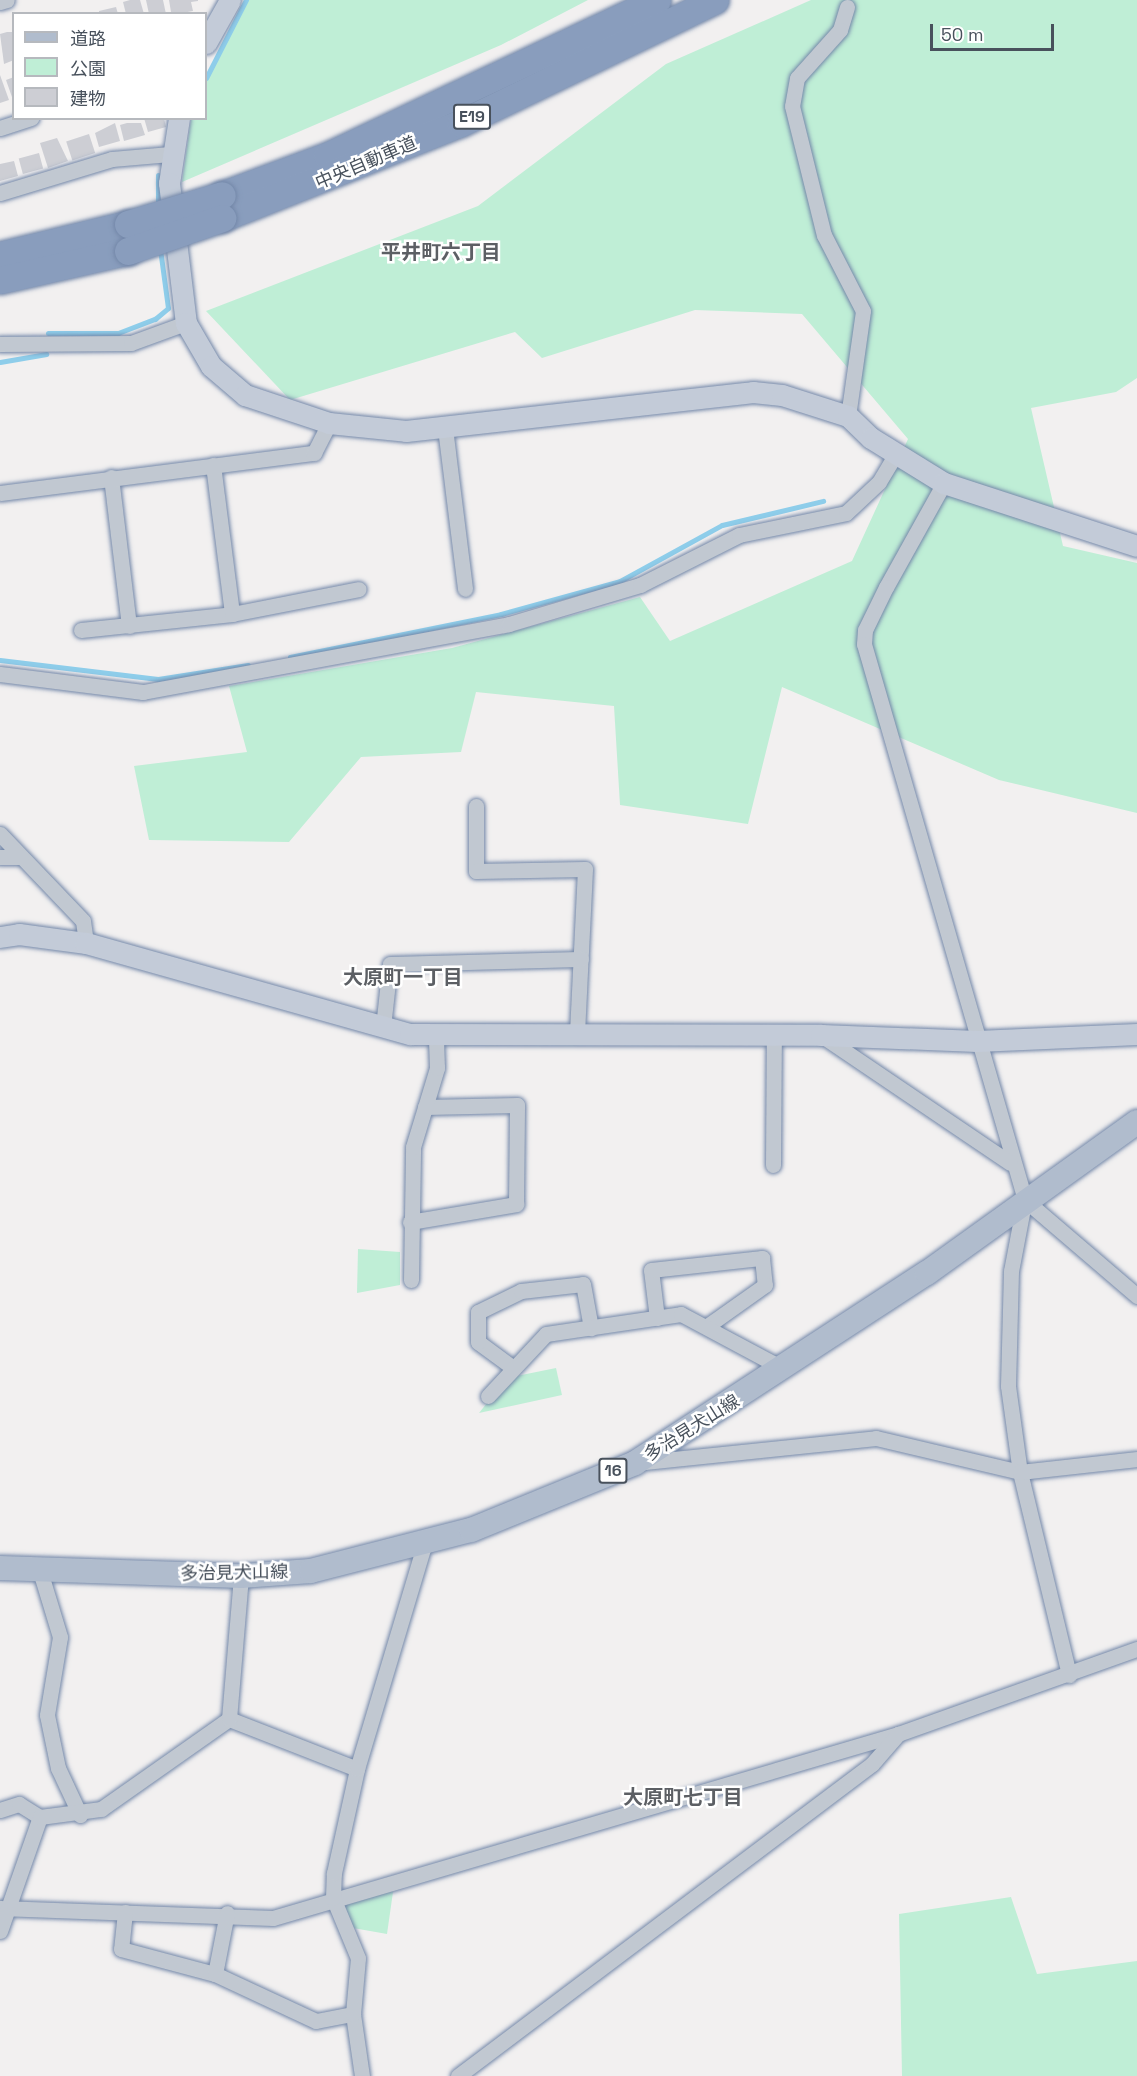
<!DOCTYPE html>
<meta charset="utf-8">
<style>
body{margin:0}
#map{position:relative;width:1137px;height:2076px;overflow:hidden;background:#f2f0f0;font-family:"Space Grotesk","Noto Sans JP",sans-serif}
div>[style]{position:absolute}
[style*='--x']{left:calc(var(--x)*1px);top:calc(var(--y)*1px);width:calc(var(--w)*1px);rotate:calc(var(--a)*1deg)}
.green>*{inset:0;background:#bfeed6}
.stream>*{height:5px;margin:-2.5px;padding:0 2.5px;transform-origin:2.5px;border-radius:2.5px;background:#8ecdea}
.building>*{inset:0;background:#cdced4;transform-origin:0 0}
.roads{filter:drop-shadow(0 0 2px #7488a9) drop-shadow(0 0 2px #7488a9)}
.street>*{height:15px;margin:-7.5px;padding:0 7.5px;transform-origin:7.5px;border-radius:7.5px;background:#c1c8d1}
.secondary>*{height:21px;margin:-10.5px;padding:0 10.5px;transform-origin:10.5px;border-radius:10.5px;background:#c3cbd8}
.primary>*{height:24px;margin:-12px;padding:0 12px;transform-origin:12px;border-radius:12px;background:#b0bccd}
.highway>*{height:27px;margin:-13.5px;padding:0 13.5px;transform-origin:13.5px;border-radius:13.5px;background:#899dbd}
.bridges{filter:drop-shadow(0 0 2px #7488a9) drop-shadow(0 0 2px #7488a9)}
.highway-bridge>*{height:27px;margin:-13.5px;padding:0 13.5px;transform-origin:13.5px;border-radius:13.5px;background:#899dbd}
span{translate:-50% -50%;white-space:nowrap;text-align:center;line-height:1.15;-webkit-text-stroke:5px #fff;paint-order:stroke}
.shield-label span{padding:2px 4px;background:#fff;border:2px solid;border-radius:4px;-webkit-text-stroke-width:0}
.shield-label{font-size:16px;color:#48515c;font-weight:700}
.street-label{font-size:18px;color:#48515c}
.neighbourhood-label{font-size:20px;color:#5c5f64;font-weight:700}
.legend{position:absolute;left:12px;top:12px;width:195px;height:108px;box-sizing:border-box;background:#fff;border:2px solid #b6b9be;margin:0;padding:8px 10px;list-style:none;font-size:18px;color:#48515c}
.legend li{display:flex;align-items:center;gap:12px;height:30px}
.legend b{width:30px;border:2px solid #b6b9be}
.scale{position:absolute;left:930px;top:24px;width:124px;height:27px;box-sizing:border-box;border:3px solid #48515c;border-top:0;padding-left:8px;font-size:18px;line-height:21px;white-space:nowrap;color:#48515c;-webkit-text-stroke:4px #fff;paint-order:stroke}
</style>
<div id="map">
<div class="green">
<div style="clip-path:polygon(246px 0,588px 0,501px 45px,182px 182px,191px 119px,206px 118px,206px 79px)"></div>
<div style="clip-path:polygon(811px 0,1137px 0,1137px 378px,1116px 392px,1031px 408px,1063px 546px,1137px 563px,1137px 813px,999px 780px,782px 687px,748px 824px,620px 805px,614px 706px,476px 692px,461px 752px,361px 757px,289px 842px,149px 840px,134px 766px,247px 752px,229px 686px,452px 648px,640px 597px,670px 641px,852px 561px,908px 439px,802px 314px,695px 310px,542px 358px,515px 332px,290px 400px,206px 311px,478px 206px,666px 64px)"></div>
<div style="clip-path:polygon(358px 1249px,400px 1252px,400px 1285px,357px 1293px)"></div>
<div style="clip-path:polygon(556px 1368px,562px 1395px,479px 1413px,507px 1378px)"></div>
<div style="clip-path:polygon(394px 1885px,387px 1934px,353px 1928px,341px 1900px)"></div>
<div style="clip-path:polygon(1011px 1897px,1037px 1974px,1137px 1961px,1137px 2076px,902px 2076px,899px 1914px)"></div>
</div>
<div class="stream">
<div style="--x:206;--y:78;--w:88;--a:-62.9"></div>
<div style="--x:158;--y:175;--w:31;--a:90"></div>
<div style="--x:48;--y:333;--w:70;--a:0"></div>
<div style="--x:118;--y:333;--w:40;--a:-21"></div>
<div style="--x:155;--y:319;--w:17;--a:-40"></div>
<div style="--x:168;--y:308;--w:60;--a:-97.7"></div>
<div style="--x:0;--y:362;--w:47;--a:-9.9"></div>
<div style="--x:290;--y:657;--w:215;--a:-11.5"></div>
<div style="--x:501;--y:614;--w:123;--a:-15.5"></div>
<div style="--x:620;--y:581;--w:116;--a:-28.8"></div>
<div style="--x:722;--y:525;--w:104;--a:-13.4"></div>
<div style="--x:0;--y:660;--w:159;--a:6.9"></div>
<div style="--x:158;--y:679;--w:91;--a:-8.8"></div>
</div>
<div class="building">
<div style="clip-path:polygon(130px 0,140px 0,144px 14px,126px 14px,123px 2px)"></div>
<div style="clip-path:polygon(146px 0,163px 0,166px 14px,149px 14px)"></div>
<div style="clip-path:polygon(169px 0,198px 0,198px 1px,191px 2px,193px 11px,182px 13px,171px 12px)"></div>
<div style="clip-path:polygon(116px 7px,118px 14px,99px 14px,99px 11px)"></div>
<div style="clip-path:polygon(7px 32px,14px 32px,14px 60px,4px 64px,0 34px)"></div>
<div style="clip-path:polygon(0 75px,9px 100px,0 103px)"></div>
<div style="clip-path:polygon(14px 77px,14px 100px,13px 100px,6px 80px)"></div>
<div style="clip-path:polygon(144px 118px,164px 118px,166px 127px,148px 132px)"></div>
<div style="clip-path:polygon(115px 123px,120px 141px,99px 147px,95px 133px)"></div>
<div style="clip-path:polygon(127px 123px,141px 123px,145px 135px,124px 141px,120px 125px)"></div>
<div style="left:89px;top:134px;width:20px;height:24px;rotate:72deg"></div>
<div style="clip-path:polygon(57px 138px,68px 161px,48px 168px,40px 143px)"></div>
<div style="left:39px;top:153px;width:16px;height:21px;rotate:75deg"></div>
<div style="clip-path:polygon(14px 161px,18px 176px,0 181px,0 164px)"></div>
</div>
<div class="roads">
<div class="street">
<div style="--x:0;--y:2;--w:7;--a:-16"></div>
<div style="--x:847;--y:7;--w:24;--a:107"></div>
<div style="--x:840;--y:30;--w:64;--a:131.9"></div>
<div style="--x:797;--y:78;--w:28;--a:100"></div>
<div style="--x:792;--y:106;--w:133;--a:76.1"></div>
<div style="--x:824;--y:235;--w:85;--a:62.8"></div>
<div style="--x:863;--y:311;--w:106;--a:98.1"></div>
<div style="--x:0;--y:128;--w:33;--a:-18"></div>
<div style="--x:0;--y:193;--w:117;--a:-16.9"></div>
<div style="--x:112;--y:159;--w:58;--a:-4.9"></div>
<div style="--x:0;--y:344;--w:131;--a:-0.4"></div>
<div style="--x:131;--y:343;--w:59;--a:-20"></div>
<div style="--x:445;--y:428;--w:162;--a:82.9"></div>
<div style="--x:213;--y:465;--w:150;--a:82.7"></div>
<div style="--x:111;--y:477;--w:150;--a:83.1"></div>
<div style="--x:944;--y:483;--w:119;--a:119.1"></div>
<div style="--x:886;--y:587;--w:48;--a:116"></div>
<div style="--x:865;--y:630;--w:14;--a:94"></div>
<div style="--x:864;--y:644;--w:579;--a:73.85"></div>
<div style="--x:1025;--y:1200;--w:148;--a:40.6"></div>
<div style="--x:0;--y:493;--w:317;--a:-7.3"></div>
<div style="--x:314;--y:453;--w:34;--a:-63"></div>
<div style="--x:81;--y:630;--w:152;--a:-6"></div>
<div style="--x:232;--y:614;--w:129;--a:-11.1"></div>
<div style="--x:0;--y:674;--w:144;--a:7.2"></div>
<div style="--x:143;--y:692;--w:372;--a:-10.5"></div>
<div style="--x:509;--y:624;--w:137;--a:-16.6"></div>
<div style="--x:640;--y:585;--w:111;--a:-26.8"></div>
<div style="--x:739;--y:535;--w:109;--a:-11.6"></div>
<div style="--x:846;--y:513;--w:45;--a:-43.2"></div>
<div style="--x:879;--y:482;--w:33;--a:-59"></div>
<div style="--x:476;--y:806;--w:65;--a:90"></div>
<div style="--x:476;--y:871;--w:109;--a:-1.1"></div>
<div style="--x:585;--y:869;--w:165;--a:92.8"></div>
<div style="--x:0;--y:834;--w:120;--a:46.3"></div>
<div style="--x:83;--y:921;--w:22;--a:82"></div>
<div style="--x:0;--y:857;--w:21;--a:0"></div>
<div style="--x:383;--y:1027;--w:63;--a:-83.7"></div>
<div style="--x:390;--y:964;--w:191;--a:-1.5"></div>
<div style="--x:821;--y:1035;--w:228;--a:34.1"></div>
<div style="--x:773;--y:1165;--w:130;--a:-89.6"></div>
<div style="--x:1024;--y:1203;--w:69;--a:100.8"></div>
<div style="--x:1011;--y:1271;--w:115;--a:91.5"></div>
<div style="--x:1008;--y:1386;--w:87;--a:82.1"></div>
<div style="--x:1020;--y:1472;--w:209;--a:76.4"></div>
<div style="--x:410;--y:1222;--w:108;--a:-9.6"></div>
<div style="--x:516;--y:1204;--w:99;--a:-89.4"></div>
<div style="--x:517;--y:1105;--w:92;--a:178.8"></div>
<div style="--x:411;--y:1280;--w:133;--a:-89.1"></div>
<div style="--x:413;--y:1147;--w:83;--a:-73.1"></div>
<div style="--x:437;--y:1068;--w:33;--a:-92"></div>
<div style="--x:657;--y:1318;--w:48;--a:-97.1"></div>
<div style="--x:651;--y:1270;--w:112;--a:-6.2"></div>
<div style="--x:762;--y:1258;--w:27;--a:84"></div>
<div style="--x:765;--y:1285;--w:72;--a:144.6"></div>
<div style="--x:512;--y:1367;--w:42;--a:-143.7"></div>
<div style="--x:478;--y:1342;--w:30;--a:-90"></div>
<div style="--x:478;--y:1312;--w:48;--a:-26"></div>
<div style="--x:521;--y:1291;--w:62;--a:-6.4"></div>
<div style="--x:583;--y:1284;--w:45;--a:79.7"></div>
<div style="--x:488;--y:1396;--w:85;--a:-46.9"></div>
<div style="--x:546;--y:1334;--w:136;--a:-8.4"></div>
<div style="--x:681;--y:1314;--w:117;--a:28.1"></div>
<div style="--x:635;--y:1463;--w:242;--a:-5.9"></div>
<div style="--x:876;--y:1438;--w:148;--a:13.3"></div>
<div style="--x:1020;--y:1472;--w:118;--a:-6.3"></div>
<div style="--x:40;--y:1571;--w:69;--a:73.1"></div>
<div style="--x:60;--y:1637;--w:79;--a:99.5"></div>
<div style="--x:47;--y:1715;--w:54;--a:78.3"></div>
<div style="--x:58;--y:1768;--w:52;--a:64.9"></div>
<div style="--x:229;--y:1719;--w:137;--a:21.3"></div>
<div style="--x:0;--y:1810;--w:20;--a:-18"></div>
<div style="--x:19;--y:1804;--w:25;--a:32"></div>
<div style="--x:0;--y:1908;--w:273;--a:2.1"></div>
<div style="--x:273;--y:1918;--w:652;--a:-16.4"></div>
<div style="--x:898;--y:1734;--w:254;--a:-19.6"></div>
<div style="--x:125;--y:1912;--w:37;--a:96"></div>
<div style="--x:121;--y:1949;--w:97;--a:14.9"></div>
<div style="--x:215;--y:1974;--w:111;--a:25"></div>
<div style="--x:316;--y:2021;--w:38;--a:-11"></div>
<div style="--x:0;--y:1931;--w:121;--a:-70.7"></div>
<div style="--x:40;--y:1817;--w:62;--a:-7.5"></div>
<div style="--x:101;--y:1809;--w:156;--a:-35.1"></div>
<div style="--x:229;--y:1719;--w:144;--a:-85.2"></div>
<div style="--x:215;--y:1974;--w:62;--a:-78.9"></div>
<div style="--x:362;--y:2076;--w:63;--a:-98.3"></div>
<div style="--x:353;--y:2014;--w:56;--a:-84.9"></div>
<div style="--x:358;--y:1958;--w:65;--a:-112.6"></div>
<div style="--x:333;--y:1898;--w:25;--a:-88"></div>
<div style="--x:334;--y:1873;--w:107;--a:-77.5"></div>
<div style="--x:357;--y:1769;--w:234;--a:-73.3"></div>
<div style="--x:458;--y:2076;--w:518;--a:-37"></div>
<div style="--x:872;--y:1764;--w:40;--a:-49"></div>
</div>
<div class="secondary">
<div style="--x:206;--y:43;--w:49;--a:-60.8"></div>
<div style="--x:179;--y:118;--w:66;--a:98.7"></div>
<div style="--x:169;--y:183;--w:141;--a:83.1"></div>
<div style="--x:186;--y:323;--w:50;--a:59.8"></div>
<div style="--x:211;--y:366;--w:45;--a:40.5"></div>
<div style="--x:245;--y:395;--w:89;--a:18.4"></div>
<div style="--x:329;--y:423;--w:77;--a:5.9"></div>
<div style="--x:406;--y:431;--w:349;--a:-6.4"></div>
<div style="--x:753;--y:392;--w:29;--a:6"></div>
<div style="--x:782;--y:395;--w:69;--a:17.7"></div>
<div style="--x:848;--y:416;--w:32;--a:44"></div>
<div style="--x:871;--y:438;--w:86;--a:31.7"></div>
<div style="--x:944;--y:483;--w:203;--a:18.1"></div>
<div style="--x:0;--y:937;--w:19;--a:-9"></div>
<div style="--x:19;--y:934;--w:68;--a:7.7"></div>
<div style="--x:86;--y:943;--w:337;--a:15.7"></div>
<div style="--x:410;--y:1034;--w:411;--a:0.1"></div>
<div style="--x:821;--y:1035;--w:156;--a:2.2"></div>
<div style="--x:977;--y:1041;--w:160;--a:-2.5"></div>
</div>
<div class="primary">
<div style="--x:0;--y:1568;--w:241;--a:1.9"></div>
<div style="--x:241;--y:1576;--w:70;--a:-4.1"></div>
<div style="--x:311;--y:1571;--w:165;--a:-14.4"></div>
<div style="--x:471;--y:1530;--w:177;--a:-22.2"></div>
<div style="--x:635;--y:1463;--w:348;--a:-33.1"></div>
<div style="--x:927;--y:1273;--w:259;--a:-35.7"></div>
</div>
<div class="highway">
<div style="--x:222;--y:195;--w:112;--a:-20.4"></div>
<div style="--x:327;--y:156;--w:365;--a:-25.3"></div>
<div style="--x:222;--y:218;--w:257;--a:-21.7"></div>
<div style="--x:461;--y:123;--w:282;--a:-25.8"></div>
<div style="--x:0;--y:255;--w:132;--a:-13.6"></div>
<div style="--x:0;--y:280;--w:131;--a:-12.8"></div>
</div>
</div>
<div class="bridges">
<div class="highway-bridge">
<div style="--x:128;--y:224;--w:98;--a:-17.1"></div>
<div style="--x:128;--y:251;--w:100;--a:-19.3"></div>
</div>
</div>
<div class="shield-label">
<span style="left:472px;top:117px">E19</span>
<span style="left:613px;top:1471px">16</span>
</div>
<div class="street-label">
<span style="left:366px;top:163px;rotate:-23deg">中央自動車道</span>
<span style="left:692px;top:1428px;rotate:-32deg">多治見犬山線</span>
<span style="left:234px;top:1573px;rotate:-1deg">多治見犬山線</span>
</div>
<div class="neighbourhood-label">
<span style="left:441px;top:252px">平井町六丁目</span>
<span style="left:403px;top:977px">大原町一丁目</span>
<span style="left:683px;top:1797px">大原町七丁目</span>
</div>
<ul class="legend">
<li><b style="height:8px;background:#b0bccd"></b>道路</li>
<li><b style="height:16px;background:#bfeed6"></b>公園</li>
<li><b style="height:16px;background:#cdced4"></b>建物</li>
</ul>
<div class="scale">50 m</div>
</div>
